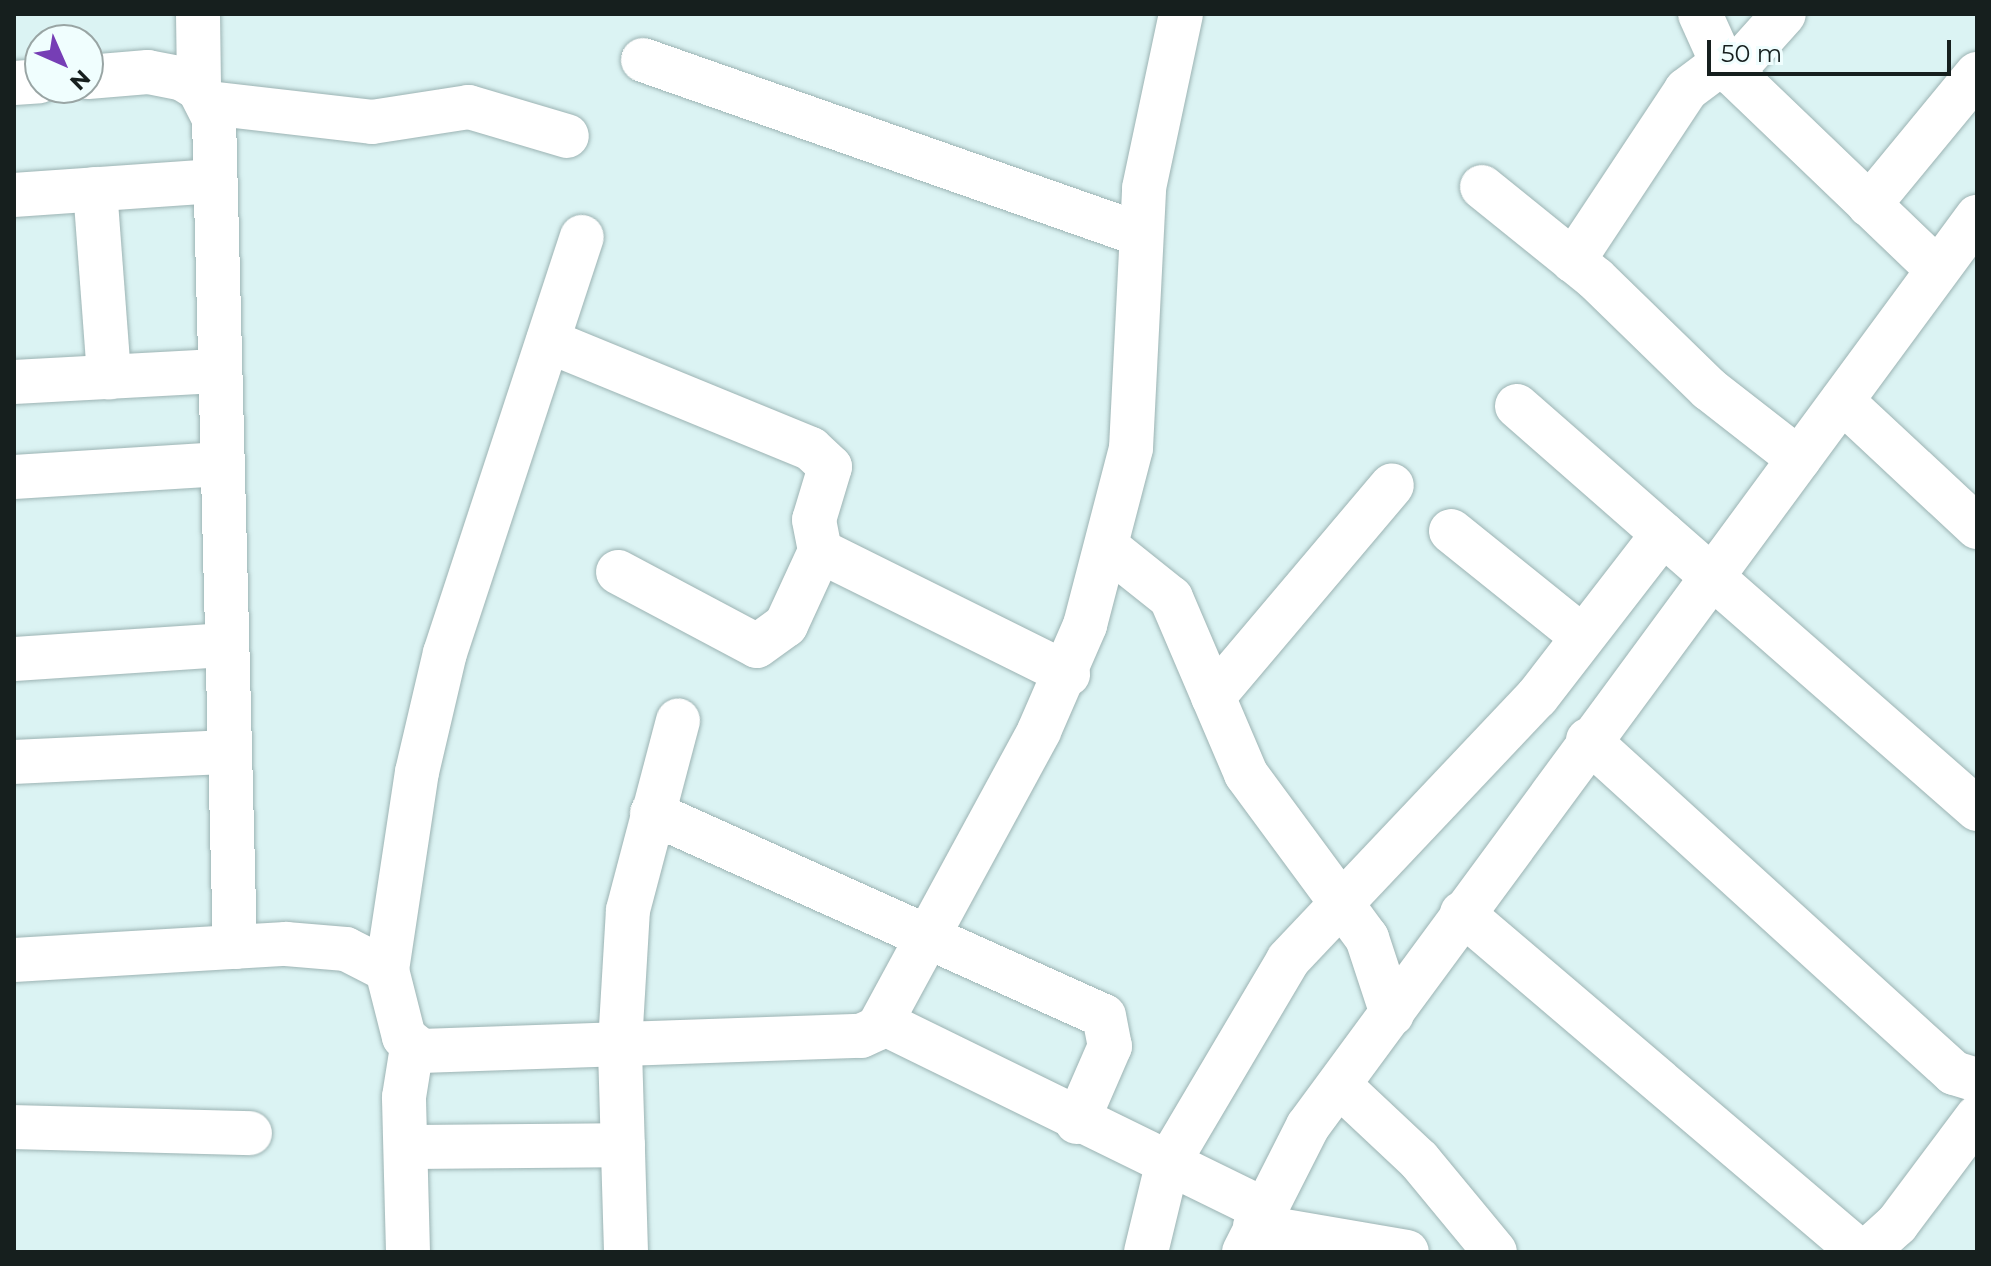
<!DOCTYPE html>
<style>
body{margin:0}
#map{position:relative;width:1991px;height:1266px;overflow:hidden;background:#dbf3f3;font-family:Montserrat,sans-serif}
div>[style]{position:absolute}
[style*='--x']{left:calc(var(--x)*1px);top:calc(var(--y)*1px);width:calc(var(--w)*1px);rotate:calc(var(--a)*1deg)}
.roads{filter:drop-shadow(0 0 2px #9cb3b3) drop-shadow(0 0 2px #9cb3b3)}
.minor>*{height:44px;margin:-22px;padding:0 22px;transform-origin:22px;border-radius:22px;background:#fff}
span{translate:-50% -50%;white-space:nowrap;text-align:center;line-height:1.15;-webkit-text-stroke:8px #f0fefe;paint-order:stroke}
.frame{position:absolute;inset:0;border:16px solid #161f1e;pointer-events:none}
.north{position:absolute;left:24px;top:24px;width:80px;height:80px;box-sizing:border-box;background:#f0fefe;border:2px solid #99a5a4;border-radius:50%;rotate:135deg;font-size:22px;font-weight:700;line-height:32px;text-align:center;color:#161f1e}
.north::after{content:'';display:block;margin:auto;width:28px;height:36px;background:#763eb5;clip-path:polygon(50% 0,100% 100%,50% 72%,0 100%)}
.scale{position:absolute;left:1707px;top:40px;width:244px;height:36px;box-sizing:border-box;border:4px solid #161f1e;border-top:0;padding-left:10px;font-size:24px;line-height:28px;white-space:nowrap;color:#161f1e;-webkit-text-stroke:6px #f0fefe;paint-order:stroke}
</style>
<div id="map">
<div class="roads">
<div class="minor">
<div style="--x:198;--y:14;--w:75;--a:89.2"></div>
<div style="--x:1700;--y:14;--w:54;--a:65.8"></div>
<div style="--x:1722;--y:63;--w:296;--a:43.8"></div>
<div style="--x:643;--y:60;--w:526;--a:19.33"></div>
<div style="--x:1731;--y:73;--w:79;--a:-48.1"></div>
<div style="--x:88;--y:77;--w:60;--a:-4.8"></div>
<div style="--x:148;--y:72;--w:36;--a:11"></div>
<div style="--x:183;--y:79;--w:19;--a:32"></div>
<div style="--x:199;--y:89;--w:33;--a:63"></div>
<div style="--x:214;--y:118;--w:829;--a:88.55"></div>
<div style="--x:14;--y:83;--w:26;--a:-4"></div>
<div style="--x:209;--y:103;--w:164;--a:6.6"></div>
<div style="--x:372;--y:122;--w:98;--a:-8.8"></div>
<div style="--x:469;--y:107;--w:102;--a:16.5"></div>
<div style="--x:1482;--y:187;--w:146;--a:38.9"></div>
<div style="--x:1596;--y:279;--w:158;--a:44.2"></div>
<div style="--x:1709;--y:389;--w:114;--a:37.9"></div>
<div style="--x:95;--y:189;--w:189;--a:85.7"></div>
<div style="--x:14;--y:195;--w:201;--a:-4"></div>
<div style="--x:1869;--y:205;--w:170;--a:-50.5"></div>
<div style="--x:1573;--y:261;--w:205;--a:-56.5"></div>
<div style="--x:1686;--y:90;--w:45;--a:-36.9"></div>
<div style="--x:548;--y:341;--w:284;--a:22.3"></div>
<div style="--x:811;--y:449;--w:26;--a:43"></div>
<div style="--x:830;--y:467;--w:55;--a:106.8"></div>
<div style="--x:814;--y:520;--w:32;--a:79"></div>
<div style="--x:820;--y:551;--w:277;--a:26.4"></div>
<div style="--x:14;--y:382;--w:203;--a:-3.1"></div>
<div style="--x:1842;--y:401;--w:185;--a:43"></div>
<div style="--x:1517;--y:406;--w:612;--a:41.22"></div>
<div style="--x:14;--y:477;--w:204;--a:-3.6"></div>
<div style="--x:1451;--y:531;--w:169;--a:38.8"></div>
<div style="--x:1107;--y:547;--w:82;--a:38.6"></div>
<div style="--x:1171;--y:598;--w:191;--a:66.9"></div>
<div style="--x:1246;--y:774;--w:204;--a:53.6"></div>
<div style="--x:1367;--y:938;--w:80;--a:71.8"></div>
<div style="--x:618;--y:572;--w:157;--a:28"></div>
<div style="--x:757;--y:646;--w:36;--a:-36"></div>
<div style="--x:786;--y:625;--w:81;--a:-65.3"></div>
<div style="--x:14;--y:659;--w:210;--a:-3.8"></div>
<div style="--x:1213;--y:697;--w:277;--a:-49.8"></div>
<div style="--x:1588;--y:740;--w:495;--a:42.3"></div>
<div style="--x:1954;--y:1073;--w:24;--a:17"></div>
<div style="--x:14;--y:762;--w:214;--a:-2.7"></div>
<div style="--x:652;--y:813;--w:495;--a:24.2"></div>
<div style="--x:1104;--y:1016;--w:31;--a:79"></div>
<div style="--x:1110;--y:1046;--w:83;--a:113.5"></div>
<div style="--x:1462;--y:913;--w:523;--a:40.42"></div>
<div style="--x:14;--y:960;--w:272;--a:-3.4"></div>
<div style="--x:286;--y:944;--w:60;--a:4.8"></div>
<div style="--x:346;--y:949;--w:46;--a:27.1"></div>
<div style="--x:387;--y:970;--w:69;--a:75.8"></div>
<div style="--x:404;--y:1037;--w:22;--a:39"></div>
<div style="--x:421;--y:1051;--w:440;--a:-2"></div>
<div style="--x:861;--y:1036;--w:19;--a:-25"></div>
<div style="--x:878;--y:1028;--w:338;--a:-61.5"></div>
<div style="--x:1039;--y:731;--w:116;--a:-66.5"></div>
<div style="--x:1085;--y:625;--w:183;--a:-75.4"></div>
<div style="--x:1131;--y:448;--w:260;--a:-87.1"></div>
<div style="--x:1144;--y:188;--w:178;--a:-78"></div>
<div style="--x:387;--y:970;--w:200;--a:-81.4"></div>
<div style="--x:417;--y:772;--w:122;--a:-76.8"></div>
<div style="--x:445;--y:653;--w:438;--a:-71.8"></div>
<div style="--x:883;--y:1023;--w:423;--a:26.1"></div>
<div style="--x:1339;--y:1085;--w:110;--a:43.2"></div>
<div style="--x:1419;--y:1160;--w:119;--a:50.4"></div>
<div style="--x:14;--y:1127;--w:236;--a:1.5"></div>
<div style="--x:406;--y:1147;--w:217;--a:-0.5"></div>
<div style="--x:1255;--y:1226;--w:154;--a:9.7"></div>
<div style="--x:408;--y:1252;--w:155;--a:-91.5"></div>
<div style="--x:404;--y:1097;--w:51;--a:-80.9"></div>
<div style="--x:626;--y:1252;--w:208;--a:-91.7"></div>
<div style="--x:620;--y:1044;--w:134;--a:-86.6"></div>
<div style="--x:628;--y:910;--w:196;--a:-75.2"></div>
<div style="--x:1146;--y:1252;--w:89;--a:-76.4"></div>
<div style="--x:1167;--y:1165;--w:238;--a:-59.4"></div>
<div style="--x:1288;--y:960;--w:362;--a:-46.6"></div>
<div style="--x:1537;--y:697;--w:206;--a:-52.3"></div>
<div style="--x:1244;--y:1252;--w:141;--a:-63.1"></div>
<div style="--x:1308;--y:1126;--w:1129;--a:-53.65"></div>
<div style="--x:1866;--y:1252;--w:42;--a:-42.1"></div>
<div style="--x:1897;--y:1224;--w:134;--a:-53.2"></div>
</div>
</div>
<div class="frame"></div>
<div class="north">N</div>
<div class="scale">50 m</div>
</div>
